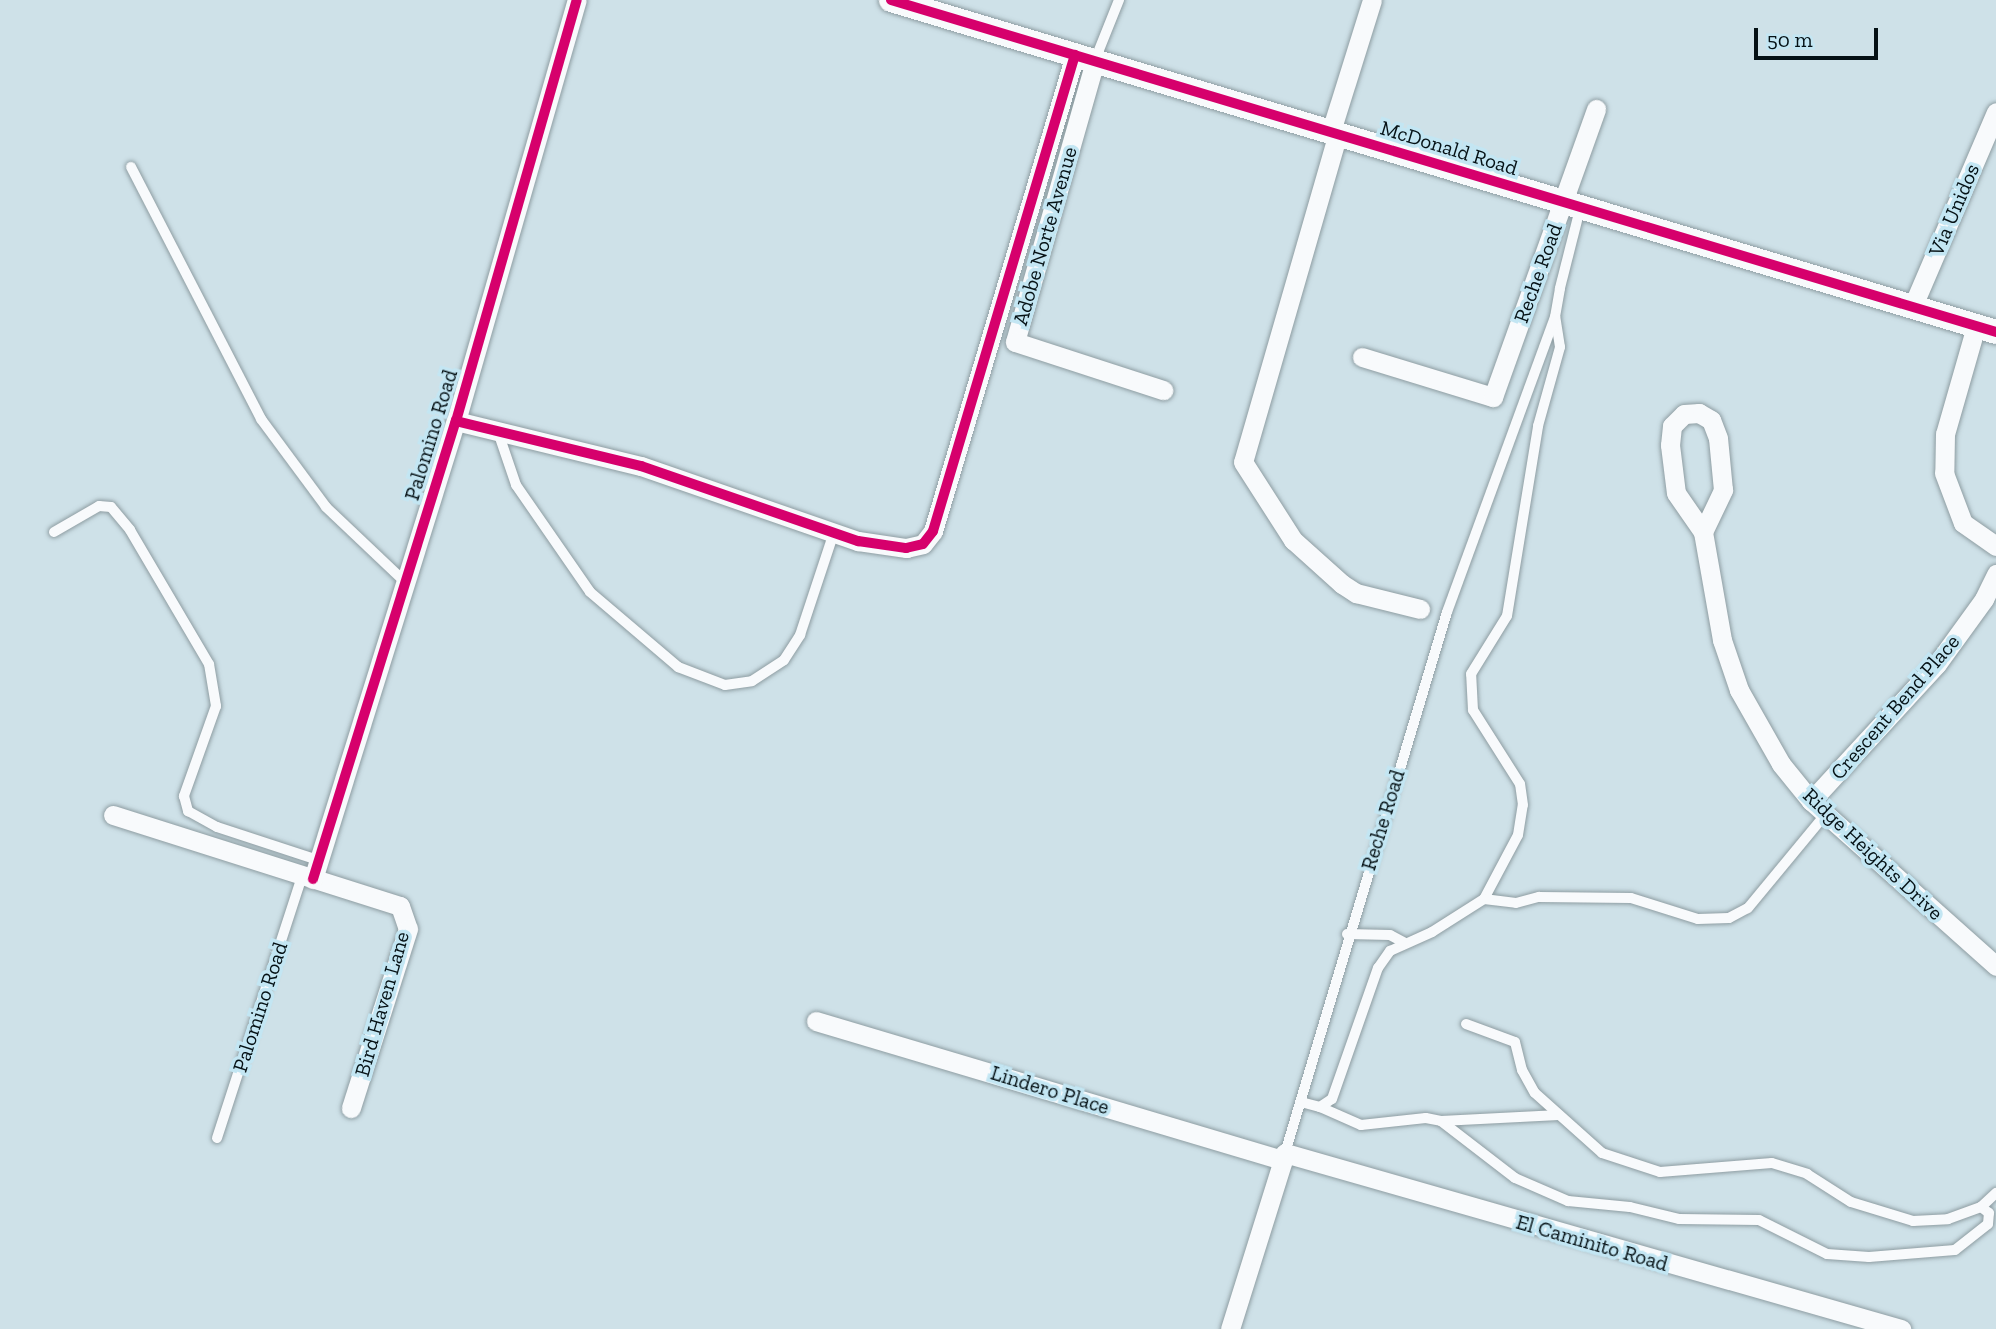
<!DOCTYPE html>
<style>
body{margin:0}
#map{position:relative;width:1996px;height:1329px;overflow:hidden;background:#cee1e8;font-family:"Zilla Slab",serif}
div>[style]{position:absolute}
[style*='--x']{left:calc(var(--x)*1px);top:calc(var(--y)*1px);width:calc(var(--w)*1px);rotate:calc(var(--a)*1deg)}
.roads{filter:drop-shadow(0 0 2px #8e9da2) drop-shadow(0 0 2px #8e9da2)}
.service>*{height:10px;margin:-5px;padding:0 5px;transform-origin:5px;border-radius:5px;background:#f8fafc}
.minor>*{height:19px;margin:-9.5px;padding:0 9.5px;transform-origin:9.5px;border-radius:9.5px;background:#f8fafc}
.tertiary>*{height:24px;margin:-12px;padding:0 12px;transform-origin:12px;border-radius:12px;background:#f8fafc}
.cycleway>*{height:10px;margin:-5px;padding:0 5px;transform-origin:5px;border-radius:5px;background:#d6006c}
span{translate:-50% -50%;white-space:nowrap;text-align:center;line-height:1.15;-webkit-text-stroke:7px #c3e6f3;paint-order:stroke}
.street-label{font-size:21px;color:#051115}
.scale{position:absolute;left:1754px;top:28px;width:124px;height:32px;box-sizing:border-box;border:4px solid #051115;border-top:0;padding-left:9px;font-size:21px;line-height:24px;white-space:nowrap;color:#051115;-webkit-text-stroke:5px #c3e6f3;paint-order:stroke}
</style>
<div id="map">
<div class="roads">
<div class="service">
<div style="--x:1095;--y:60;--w:65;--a:-68.2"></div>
<div style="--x:131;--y:167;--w:284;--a:62.7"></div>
<div style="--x:261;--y:419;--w:109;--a:53.5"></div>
<div style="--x:326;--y:507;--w:110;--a:43.5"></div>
<div style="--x:498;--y:432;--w:56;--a:71.2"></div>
<div style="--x:516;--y:485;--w:130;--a:55.3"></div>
<div style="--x:590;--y:592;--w:116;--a:40.4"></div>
<div style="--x:678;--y:667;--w:50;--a:21"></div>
<div style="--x:725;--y:685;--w:27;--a:-8"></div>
<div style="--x:752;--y:681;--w:38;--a:-33"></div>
<div style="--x:784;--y:660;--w:30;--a:-57"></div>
<div style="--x:800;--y:635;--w:105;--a:-71.7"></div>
<div style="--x:54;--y:532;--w:52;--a:-30"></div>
<div style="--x:99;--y:506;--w:12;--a:5"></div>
<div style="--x:111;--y:507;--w:30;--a:50"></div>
<div style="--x:130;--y:530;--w:156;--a:59.5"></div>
<div style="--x:209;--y:664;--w:43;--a:80.5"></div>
<div style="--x:216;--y:706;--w:96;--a:109.6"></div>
<div style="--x:184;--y:796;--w:16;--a:75"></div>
<div style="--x:188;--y:811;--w:33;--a:29"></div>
<div style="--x:217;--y:827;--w:106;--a:18.1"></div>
<div style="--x:1484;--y:899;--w:72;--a:-62"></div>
<div style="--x:1518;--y:835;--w:30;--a:-81"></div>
<div style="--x:1523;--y:805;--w:21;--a:-98"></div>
<div style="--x:1520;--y:784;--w:88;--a:-122.4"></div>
<div style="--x:1473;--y:710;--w:36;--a:-93"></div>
<div style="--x:1471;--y:674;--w:68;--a:-58.2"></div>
<div style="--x:1507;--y:616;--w:193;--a:-80.7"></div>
<div style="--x:1538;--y:426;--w:82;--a:-74.4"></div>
<div style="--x:1560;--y:347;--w:30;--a:-99"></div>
<div style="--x:1555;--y:317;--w:29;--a:-80"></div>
<div style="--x:1560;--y:288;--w:81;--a:-75.8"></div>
<div style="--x:1347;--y:934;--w:43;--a:1.3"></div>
<div style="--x:1390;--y:935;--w:17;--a:28"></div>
<div style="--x:1466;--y:1024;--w:52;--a:20.2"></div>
<div style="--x:1515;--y:1042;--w:29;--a:76"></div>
<div style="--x:1522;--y:1070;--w:26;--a:61"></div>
<div style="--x:1535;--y:1093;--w:90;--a:41.8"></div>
<div style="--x:1602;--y:1153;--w:61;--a:18.1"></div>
<div style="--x:1660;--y:1172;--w:112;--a:-4.6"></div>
<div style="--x:1772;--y:1163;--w:37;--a:17"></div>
<div style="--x:1807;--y:1174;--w:52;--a:32.5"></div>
<div style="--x:1851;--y:1202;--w:65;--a:17"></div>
<div style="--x:1913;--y:1221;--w:35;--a:-3"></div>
<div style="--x:1948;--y:1219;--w:35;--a:-20"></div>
<div style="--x:1981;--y:1207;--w:21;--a:-43"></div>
<div style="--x:1301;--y:1102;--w:20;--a:15"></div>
<div style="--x:1320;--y:1107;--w:14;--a:-34"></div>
<div style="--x:1332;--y:1099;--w:139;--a:-70.7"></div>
<div style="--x:1378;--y:968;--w:21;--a:-55"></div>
<div style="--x:1390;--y:951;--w:46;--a:-24.3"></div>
<div style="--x:1432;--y:932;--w:62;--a:-32.4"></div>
<div style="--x:1484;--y:899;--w:32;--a:7"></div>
<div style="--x:1516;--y:903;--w:24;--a:-15"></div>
<div style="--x:1539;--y:897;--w:92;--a:0.6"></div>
<div style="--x:1631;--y:898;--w:70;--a:17.4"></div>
<div style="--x:1698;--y:919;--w:31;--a:-2"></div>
<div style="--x:1729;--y:918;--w:21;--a:-28"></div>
<div style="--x:1748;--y:908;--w:121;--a:-50.4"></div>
<div style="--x:1320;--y:1107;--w:45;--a:23.7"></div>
<div style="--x:1361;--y:1125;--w:65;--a:-6.1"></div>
<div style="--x:1426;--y:1118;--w:15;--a:11"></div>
<div style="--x:1441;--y:1121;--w:93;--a:37.6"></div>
<div style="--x:1515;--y:1178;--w:58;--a:23.5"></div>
<div style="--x:1568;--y:1201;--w:62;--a:5.5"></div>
<div style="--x:1630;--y:1207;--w:50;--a:13.8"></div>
<div style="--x:1679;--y:1219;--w:80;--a:0.7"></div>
<div style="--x:1759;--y:1220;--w:76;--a:26.6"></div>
<div style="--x:1827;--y:1254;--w:42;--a:4.1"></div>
<div style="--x:1869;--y:1257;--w:86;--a:-4.7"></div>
<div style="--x:1955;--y:1250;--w:42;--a:-38.2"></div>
<div style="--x:1988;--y:1224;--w:11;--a:-85"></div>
<div style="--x:1989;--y:1213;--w:10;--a:-143"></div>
<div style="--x:1441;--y:1121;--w:118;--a:-2.9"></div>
<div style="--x:217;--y:1138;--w:275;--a:-72"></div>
<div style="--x:1285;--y:1153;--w:565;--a:-73.33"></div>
<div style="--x:1447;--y:612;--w:314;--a:-69.9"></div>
</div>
<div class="minor">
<div style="--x:1095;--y:61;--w:292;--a:105.9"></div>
<div style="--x:1015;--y:342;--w:156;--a:18"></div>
<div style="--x:1331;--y:131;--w:137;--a:-72.6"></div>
<div style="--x:1338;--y:133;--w:342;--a:106.1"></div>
<div style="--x:1243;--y:462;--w:93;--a:57.3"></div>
<div style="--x:1293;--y:540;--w:66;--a:41.9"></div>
<div style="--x:1342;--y:584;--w:17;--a:33"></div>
<div style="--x:1356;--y:593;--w:66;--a:14"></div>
<div style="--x:1912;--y:308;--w:213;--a:-66.8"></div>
<div style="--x:1976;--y:326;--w:112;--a:106"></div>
<div style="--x:1945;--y:434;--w:39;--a:91"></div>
<div style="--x:1944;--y:473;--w:53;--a:69.2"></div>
<div style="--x:1963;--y:523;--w:40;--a:34.9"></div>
<div style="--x:1362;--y:357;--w:137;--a:17"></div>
<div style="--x:1493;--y:397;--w:306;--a:-70.3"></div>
<div style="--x:456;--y:421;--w:190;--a:13.7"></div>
<div style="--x:641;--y:466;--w:230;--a:19.1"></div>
<div style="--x:858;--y:541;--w:49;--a:8.3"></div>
<div style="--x:906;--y:548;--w:17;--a:-13"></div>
<div style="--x:923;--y:544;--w:16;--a:-52"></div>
<div style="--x:933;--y:531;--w:497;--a:-73.4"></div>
<div style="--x:1703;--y:532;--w:47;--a:-64.5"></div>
<div style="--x:1723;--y:490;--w:52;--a:-95.5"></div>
<div style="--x:1718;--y:438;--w:19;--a:-111"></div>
<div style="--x:1711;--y:420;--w:14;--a:-150"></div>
<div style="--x:1699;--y:413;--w:15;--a:176"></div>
<div style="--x:1684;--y:414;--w:17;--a:135"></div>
<div style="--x:1672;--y:426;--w:19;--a:96"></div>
<div style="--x:1670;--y:445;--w:48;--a:82.9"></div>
<div style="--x:1676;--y:493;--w:47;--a:55.3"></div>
<div style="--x:1703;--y:532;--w:110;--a:80"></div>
<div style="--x:1722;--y:640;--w:53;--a:71.2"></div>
<div style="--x:1739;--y:690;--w:85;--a:60.4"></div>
<div style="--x:1781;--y:764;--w:48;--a:51"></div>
<div style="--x:1811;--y:801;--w:248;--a:41.7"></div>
<div style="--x:1811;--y:801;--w:186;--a:-47.4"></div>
<div style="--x:1937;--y:664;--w:80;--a:-54.1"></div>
<div style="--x:1984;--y:599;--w:28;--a:-64"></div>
<div style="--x:113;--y:815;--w:301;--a:17.6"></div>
<div style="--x:400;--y:906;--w:24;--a:71"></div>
<div style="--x:408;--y:929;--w:188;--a:107.7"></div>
<div style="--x:313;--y:879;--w:480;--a:-72.7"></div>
<div style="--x:456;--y:421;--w:438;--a:-74"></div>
<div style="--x:816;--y:1021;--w:487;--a:16.6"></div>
<div style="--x:1230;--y:1329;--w:184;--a:-72.6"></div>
<div style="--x:1285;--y:1153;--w:641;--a:15.95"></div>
</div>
<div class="tertiary">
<div style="--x:891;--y:0;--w:1154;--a:16.72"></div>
</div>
</div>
<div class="cycleway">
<div style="--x:891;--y:0;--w:1154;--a:16.72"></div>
<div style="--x:456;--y:421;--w:190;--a:13.7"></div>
<div style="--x:641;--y:466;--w:230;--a:19.1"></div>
<div style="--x:858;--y:541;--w:49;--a:8.3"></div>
<div style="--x:906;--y:548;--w:17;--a:-13"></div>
<div style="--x:923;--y:544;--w:16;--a:-52"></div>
<div style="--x:933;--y:531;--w:497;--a:-73.4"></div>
<div style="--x:313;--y:879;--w:480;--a:-72.7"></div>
<div style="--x:456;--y:421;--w:438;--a:-74"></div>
</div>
<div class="street-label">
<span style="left:1449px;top:148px;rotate:17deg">McDonald Road</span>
<span style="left:1954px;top:210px;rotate:-67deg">Via Unidos</span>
<span style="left:1045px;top:236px;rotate:-74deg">Adobe Norte Avenue</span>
<span style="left:1538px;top:273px;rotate:-70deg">Reche Road</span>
<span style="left:431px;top:435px;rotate:-73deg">Palomino Road</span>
<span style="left:1895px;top:707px;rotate:-49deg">Crescent Bend Place</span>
<span style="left:1383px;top:820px;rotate:-73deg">Reche Road</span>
<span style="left:1873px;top:854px;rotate:43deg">Ridge Heights Drive</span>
<span style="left:382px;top:1004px;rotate:-74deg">Bird Haven Lane</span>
<span style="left:260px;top:1007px;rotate:-72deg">Palomino Road</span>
<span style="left:1050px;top:1090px;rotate:17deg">Lindero Place</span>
<span style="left:1592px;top:1243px;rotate:16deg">El Caminito Road</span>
</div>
<div class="scale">50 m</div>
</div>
